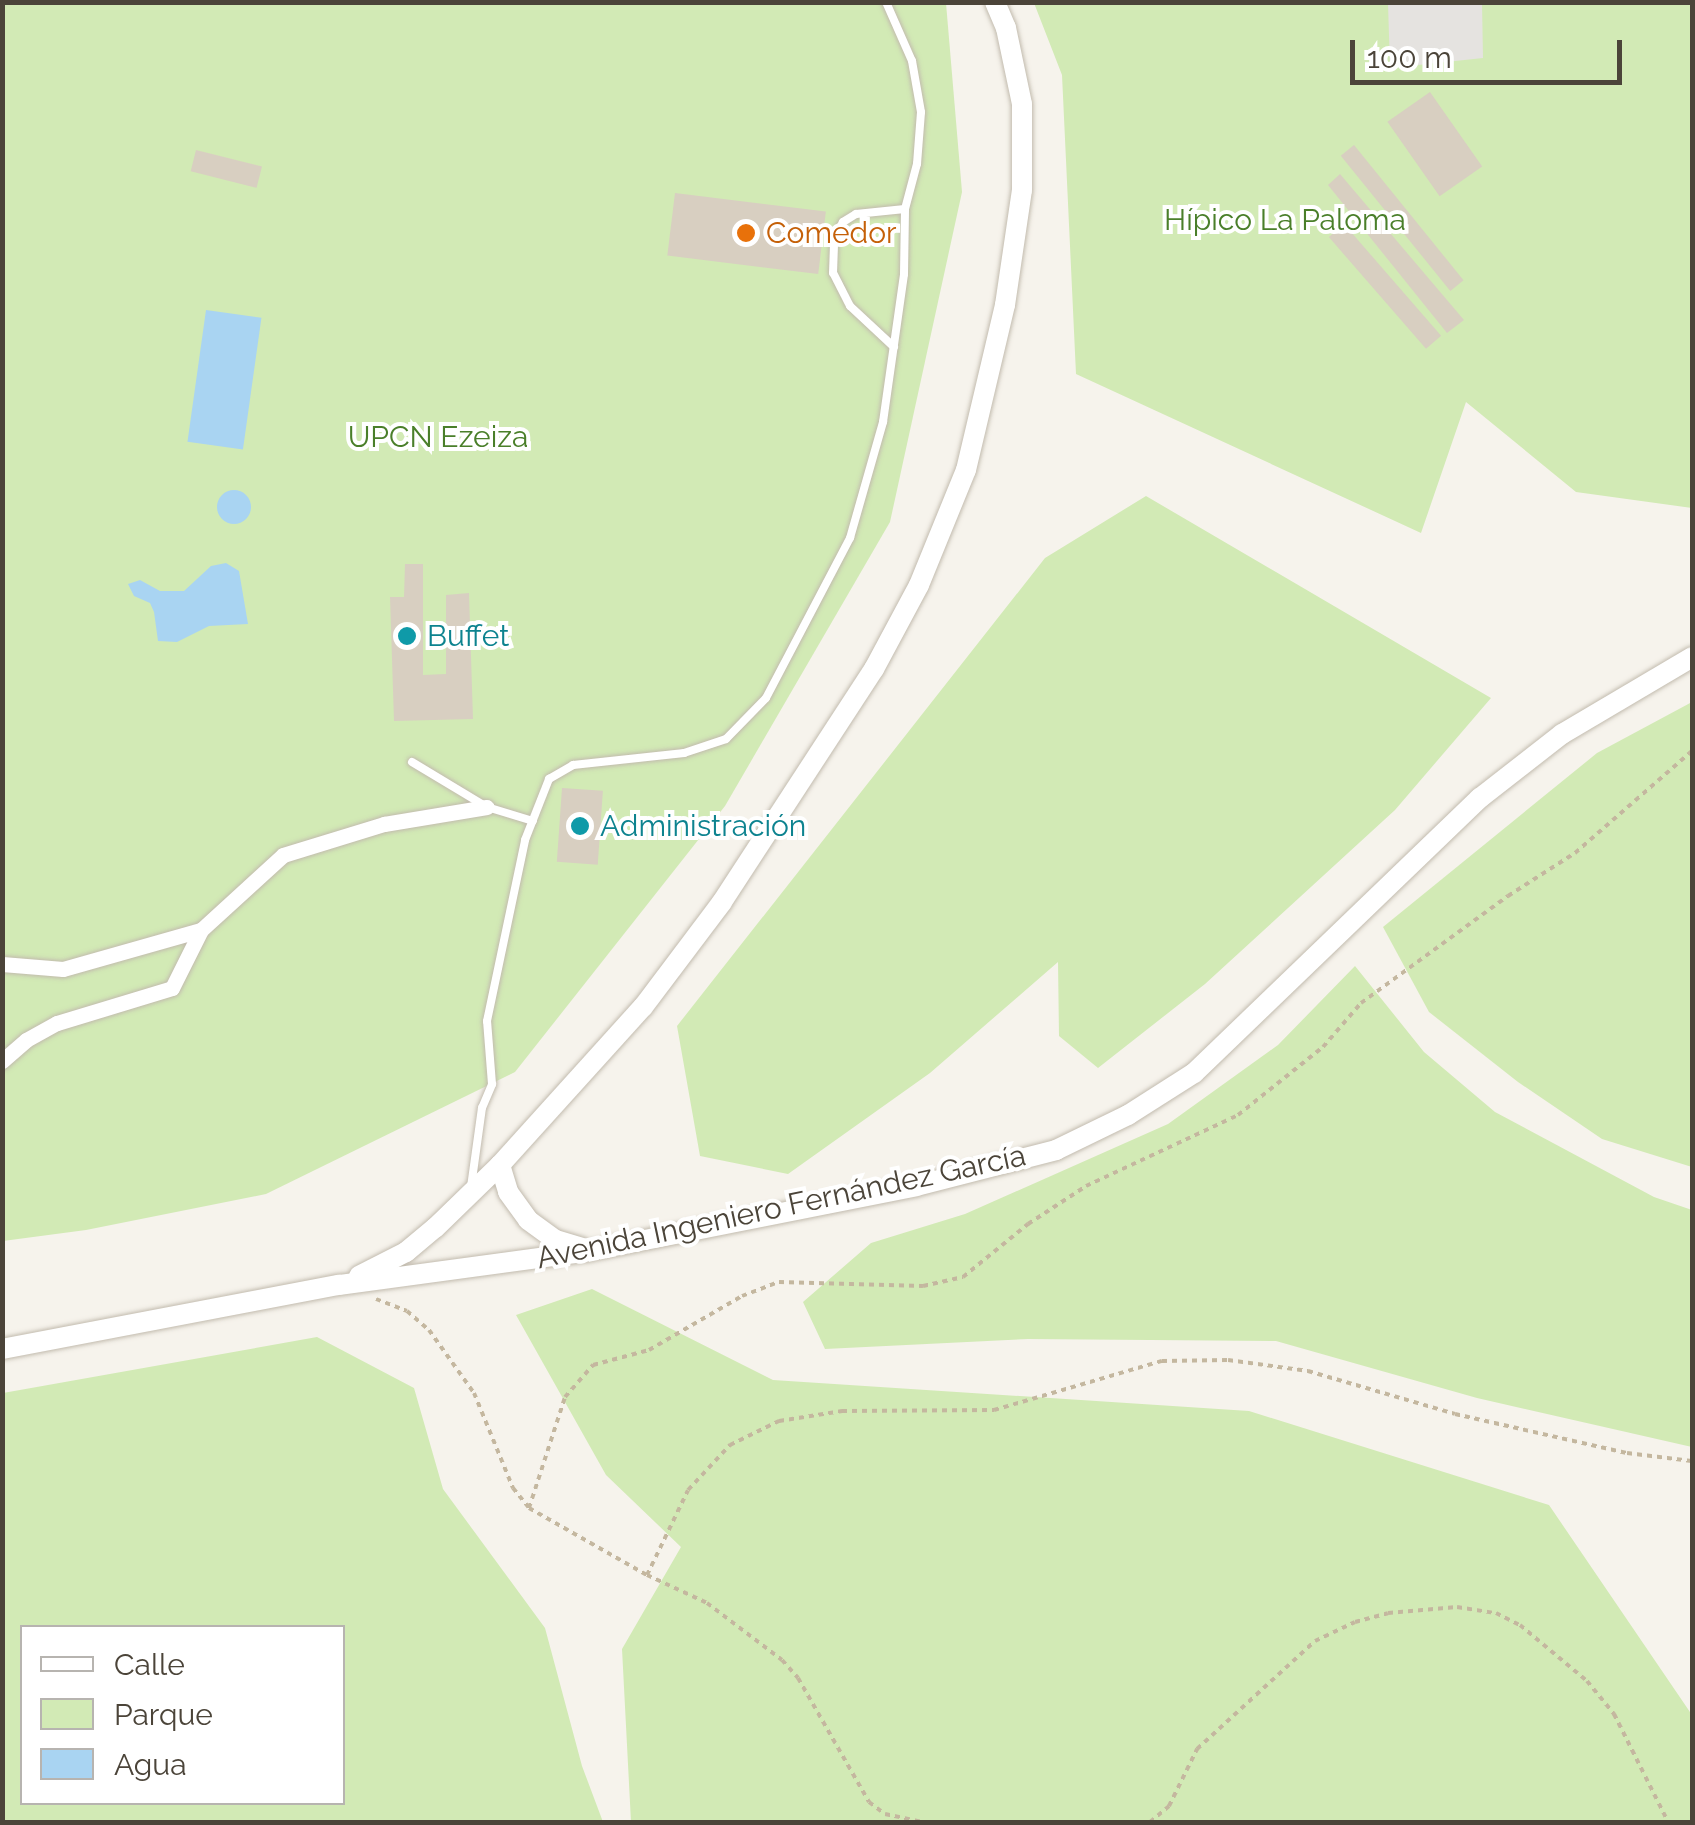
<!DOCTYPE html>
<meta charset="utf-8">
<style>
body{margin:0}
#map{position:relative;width:1695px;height:1825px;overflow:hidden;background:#f6f3ec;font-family:Raleway,sans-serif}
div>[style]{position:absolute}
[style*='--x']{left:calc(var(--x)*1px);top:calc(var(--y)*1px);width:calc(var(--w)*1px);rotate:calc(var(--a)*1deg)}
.green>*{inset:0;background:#d2eab5}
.parking>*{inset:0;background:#e5e3e0}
.water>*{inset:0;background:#a9d4f2;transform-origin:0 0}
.round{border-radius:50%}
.building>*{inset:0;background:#d8cfc1;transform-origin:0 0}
.path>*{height:4px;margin-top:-2px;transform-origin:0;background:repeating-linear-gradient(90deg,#c4b79f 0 5px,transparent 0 10px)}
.roads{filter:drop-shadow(0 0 2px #c2bbae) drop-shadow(0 0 2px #c2bbae)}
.service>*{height:8px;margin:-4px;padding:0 4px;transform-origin:4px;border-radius:4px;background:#fff}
.minor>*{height:15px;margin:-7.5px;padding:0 7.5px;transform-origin:7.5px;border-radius:7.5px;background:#fff}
.tertiary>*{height:20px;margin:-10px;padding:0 10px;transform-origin:10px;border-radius:10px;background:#fff}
.dots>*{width:28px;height:28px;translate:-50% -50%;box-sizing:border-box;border:5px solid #fff;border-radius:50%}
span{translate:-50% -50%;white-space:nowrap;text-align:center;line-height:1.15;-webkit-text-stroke:8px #fff;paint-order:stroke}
.park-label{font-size:30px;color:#4a7f2a}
.food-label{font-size:30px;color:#c56008}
.left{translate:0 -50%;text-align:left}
.culture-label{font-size:30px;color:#0d838f}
.street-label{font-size:30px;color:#4b4439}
.frame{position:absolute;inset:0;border:5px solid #4b4439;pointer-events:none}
.legend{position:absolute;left:20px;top:1625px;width:325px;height:180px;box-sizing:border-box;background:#fff;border:2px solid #b7b4b0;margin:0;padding:12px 18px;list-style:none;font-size:30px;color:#4b4439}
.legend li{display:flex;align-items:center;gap:20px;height:50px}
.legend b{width:50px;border:2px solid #b7b4b0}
.scale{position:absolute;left:1350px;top:40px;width:272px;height:45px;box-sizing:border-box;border:5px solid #4b4439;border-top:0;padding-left:12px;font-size:30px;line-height:35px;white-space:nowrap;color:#4b4439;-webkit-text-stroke:8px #fff;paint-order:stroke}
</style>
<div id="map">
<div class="green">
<div style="clip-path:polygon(2px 3px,946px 3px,962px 192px,890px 522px,725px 806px,515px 1072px,266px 1194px,86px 1230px,3px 1241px)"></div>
<div style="clip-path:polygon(1034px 3px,1692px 3px,1692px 508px,1576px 492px,1466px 402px,1421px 533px,1076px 374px,1062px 75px)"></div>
<div style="clip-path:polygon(1146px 496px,1491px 698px,1395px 810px,1205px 984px,1098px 1068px,1059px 1036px,1058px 962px,930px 1073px,788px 1174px,700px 1156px,677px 1026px,1045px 558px)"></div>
<div style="clip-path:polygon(1692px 702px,1692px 1167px,1602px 1139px,1518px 1082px,1429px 1012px,1383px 927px,1597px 753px)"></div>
<div style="clip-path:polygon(1355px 966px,1424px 1052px,1495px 1112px,1654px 1197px,1692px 1210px,1692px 1447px,1477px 1398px,1276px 1341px,1028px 1339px,825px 1349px,803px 1302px,871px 1243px,965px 1214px,1168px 1124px,1278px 1045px)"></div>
<div style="clip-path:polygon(592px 1289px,773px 1380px,1249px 1411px,1549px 1505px,1692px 1715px,1692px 1822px,631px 1822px,622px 1649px,681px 1547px,606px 1475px,516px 1315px)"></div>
<div style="clip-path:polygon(evenodd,317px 1337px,414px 1388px,443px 1489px,545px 1628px,582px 1766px,603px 1822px,3px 1822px,3px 1393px,317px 1337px,22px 1628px,342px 1628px,342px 1802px,22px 1802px,22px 1628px)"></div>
</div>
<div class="parking">
<div style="clip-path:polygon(1388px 3px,1482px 3px,1483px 58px,1390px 68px)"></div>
</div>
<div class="water">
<div style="left:206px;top:310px;width:56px;height:133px;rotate:8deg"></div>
<div class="round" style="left:217px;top:490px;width:34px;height:34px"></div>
<div style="clip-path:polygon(226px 563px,239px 571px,248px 624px,209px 626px,177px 642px,158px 641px,154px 612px,150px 603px,134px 596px,128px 584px,140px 580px,160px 591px,184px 591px,211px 566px)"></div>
</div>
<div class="building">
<div style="left:1430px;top:92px;width:91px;height:52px;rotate:55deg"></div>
<div style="left:1354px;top:145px;width:174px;height:17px;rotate:51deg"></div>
<div style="left:196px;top:150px;width:68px;height:22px;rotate:14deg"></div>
<div style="clip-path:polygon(1340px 174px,1464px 320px,1447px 333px,1328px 185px)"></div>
<div style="left:675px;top:193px;width:152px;height:63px;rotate:7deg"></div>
<div style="left:1344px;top:224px;width:148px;height:20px;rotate:49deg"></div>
<div style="clip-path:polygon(405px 564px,423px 564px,423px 675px,446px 674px,446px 595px,469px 593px,473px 719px,394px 721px,390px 597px,404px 597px)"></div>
<div style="left:562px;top:788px;width:41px;height:74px;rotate:4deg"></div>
</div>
<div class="path">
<div style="--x:376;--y:1299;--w:33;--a:21"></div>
<div style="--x:407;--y:1311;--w:29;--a:41"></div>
<div style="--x:429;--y:1330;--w:77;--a:54.5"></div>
<div style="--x:474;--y:1393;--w:103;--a:67.7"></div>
<div style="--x:513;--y:1488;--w:26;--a:51"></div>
<div style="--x:529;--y:1508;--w:136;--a:29.6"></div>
<div style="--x:647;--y:1575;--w:66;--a:25"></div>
<div style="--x:707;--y:1603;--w:94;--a:37.2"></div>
<div style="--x:782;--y:1660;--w:24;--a:48"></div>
<div style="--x:798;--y:1678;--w:143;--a:60.2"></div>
<div style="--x:869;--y:1802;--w:20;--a:37"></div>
<div style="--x:885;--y:1814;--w:38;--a:12"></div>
<div style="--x:529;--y:1508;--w:117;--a:-72"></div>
<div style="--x:565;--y:1397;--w:43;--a:-48.8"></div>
<div style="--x:593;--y:1365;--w:58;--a:-15"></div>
<div style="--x:649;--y:1350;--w:108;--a:-30.1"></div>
<div style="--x:742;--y:1296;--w:40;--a:-21"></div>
<div style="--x:779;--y:1282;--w:144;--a:1.6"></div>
<div style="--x:923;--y:1286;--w:41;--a:-12.7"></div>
<div style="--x:963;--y:1277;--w:84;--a:-39.2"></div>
<div style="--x:1028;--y:1224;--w:69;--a:-33.2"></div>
<div style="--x:1086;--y:1186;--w:168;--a:-25"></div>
<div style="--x:1238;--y:1115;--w:109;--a:-38.7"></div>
<div style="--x:1323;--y:1047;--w:58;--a:-49.2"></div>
<div style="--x:1361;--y:1003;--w:182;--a:-36.1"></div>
<div style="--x:1508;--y:896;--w:80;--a:-32.7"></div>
<div style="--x:1575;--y:853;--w:155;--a:-41.1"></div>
<div style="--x:647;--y:1575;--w:94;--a:-64.2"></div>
<div style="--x:688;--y:1490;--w:62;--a:-47"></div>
<div style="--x:730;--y:1445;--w:55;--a:-26.1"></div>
<div style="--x:779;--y:1421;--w:64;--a:-9"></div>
<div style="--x:842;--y:1411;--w:152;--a:-0.4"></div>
<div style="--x:994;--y:1410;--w:175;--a:-16.3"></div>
<div style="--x:1162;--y:1361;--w:66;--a:-0.9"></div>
<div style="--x:1228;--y:1360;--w:81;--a:7.8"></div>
<div style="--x:1308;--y:1371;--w:153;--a:16.3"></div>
<div style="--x:1455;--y:1414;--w:176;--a:12.8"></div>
<div style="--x:1627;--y:1453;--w:65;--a:7"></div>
<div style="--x:1150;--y:1822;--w:25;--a:-40"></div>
<div style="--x:1169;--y:1806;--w:64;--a:-63.8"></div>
<div style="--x:1197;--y:1749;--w:160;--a:-42.5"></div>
<div style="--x:1315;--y:1641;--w:44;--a:-25.4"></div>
<div style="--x:1355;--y:1622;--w:34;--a:-15"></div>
<div style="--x:1388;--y:1613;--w:69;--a:-5"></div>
<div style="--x:1457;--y:1607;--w:39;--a:9"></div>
<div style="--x:1496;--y:1613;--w:27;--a:27"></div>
<div style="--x:1520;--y:1625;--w:87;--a:39.9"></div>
<div style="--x:1587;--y:1681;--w:43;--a:50.7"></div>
<div style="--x:1614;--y:1714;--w:121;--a:63.4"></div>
</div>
<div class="roads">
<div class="service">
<div style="--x:894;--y:347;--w:60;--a:-137"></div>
<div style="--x:850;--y:306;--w:37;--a:-117"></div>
<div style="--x:833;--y:273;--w:34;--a:-88"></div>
<div style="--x:834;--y:239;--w:19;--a:-62"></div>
<div style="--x:843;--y:222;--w:15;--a:-32"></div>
<div style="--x:856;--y:214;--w:49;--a:-5.8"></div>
<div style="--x:412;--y:762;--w:87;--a:31"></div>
<div style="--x:487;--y:807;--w:48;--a:16.9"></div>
<div style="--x:471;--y:1187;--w:80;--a:-82.1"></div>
<div style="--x:482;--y:1108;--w:26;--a:-67"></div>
<div style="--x:492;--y:1084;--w:63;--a:-94.5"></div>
<div style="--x:487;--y:1021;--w:185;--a:-78.1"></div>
<div style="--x:525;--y:840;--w:66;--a:-68.5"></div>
<div style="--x:549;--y:779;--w:28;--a:-30"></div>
<div style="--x:573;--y:765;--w:112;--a:-6.2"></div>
<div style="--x:684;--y:753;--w:44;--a:-18.4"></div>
<div style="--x:726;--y:739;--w:57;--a:-45.7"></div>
<div style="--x:766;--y:698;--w:181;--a:-62.3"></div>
<div style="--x:850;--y:538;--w:121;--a:-74.1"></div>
<div style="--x:883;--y:422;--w:149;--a:-81.9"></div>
<div style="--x:904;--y:274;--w:65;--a:-89.1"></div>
<div style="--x:905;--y:209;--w:47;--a:-75.1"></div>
<div style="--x:917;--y:164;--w:52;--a:-85.6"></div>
<div style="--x:921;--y:112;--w:52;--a:-100"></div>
<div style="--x:912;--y:61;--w:64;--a:-113.8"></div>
</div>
<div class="minor">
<div style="--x:2;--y:964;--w:61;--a:4.7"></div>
<div style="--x:63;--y:969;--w:143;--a:-15.8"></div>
<div style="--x:2;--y:1061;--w:32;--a:-41"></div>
<div style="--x:26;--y:1040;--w:35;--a:-29"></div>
<div style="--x:57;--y:1023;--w:120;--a:-16.9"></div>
<div style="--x:172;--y:988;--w:65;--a:-63.4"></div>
<div style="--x:201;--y:930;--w:111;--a:-42.4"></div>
<div style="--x:283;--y:855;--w:106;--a:-17.1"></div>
<div style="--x:384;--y:824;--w:104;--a:-9.4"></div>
</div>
<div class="tertiary">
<div style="--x:500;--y:1165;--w:28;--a:73"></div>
<div style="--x:508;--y:1192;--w:34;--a:54"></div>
<div style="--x:528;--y:1220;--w:34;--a:36"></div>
<div style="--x:556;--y:1240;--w:27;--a:17"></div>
<div style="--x:359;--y:1276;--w:53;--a:-27.1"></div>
<div style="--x:406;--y:1252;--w:38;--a:-40"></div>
<div style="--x:435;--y:1228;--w:91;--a:-44.1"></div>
<div style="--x:500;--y:1165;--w:213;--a:-47.9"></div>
<div style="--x:643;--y:1007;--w:131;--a:-53"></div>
<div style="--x:722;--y:902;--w:278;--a:-56.9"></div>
<div style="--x:874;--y:669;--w:95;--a:-61.8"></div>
<div style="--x:919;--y:585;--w:124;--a:-67.8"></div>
<div style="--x:966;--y:470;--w:170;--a:-76.7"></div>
<div style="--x:1005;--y:305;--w:116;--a:-81.6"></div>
<div style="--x:1022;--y:190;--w:86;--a:-90"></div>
<div style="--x:1022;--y:104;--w:78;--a:-101.9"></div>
<div style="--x:1006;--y:28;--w:28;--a:-113"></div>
<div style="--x:2;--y:1349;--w:343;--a:-10.8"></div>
<div style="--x:339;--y:1285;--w:252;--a:-7.7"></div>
<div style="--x:589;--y:1251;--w:333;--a:-11.2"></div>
<div style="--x:916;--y:1186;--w:145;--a:-14.4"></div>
<div style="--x:1056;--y:1150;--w:80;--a:-25.9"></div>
<div style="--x:1128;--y:1115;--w:78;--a:-32.5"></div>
<div style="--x:1194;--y:1073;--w:397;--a:-43.9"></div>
<div style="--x:1480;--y:798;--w:104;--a:-38"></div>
<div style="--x:1562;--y:734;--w:151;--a:-30.6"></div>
</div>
</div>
<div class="dots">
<div style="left:746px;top:233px;background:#e8710a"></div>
<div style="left:407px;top:636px;background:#0f9aa8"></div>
<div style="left:580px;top:826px;background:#0f9aa8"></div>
</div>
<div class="park-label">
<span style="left:1285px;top:220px">Hípico La Paloma</span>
<span style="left:438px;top:437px">UPCN Ezeiza</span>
</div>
<div class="food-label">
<span class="left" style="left:766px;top:233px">Comedor</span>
</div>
<div class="culture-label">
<span class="left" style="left:427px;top:636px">Buffet</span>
<span class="left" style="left:600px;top:826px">Administración</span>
</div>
<div class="street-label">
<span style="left:781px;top:1207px;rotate:-12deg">Avenida Ingeniero Fernández García</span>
</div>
<div class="frame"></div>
<ul class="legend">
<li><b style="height:12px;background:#fff"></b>Calle</li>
<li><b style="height:28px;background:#d2eab5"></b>Parque</li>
<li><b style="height:28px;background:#a9d4f2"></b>Agua</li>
</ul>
<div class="scale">100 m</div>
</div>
